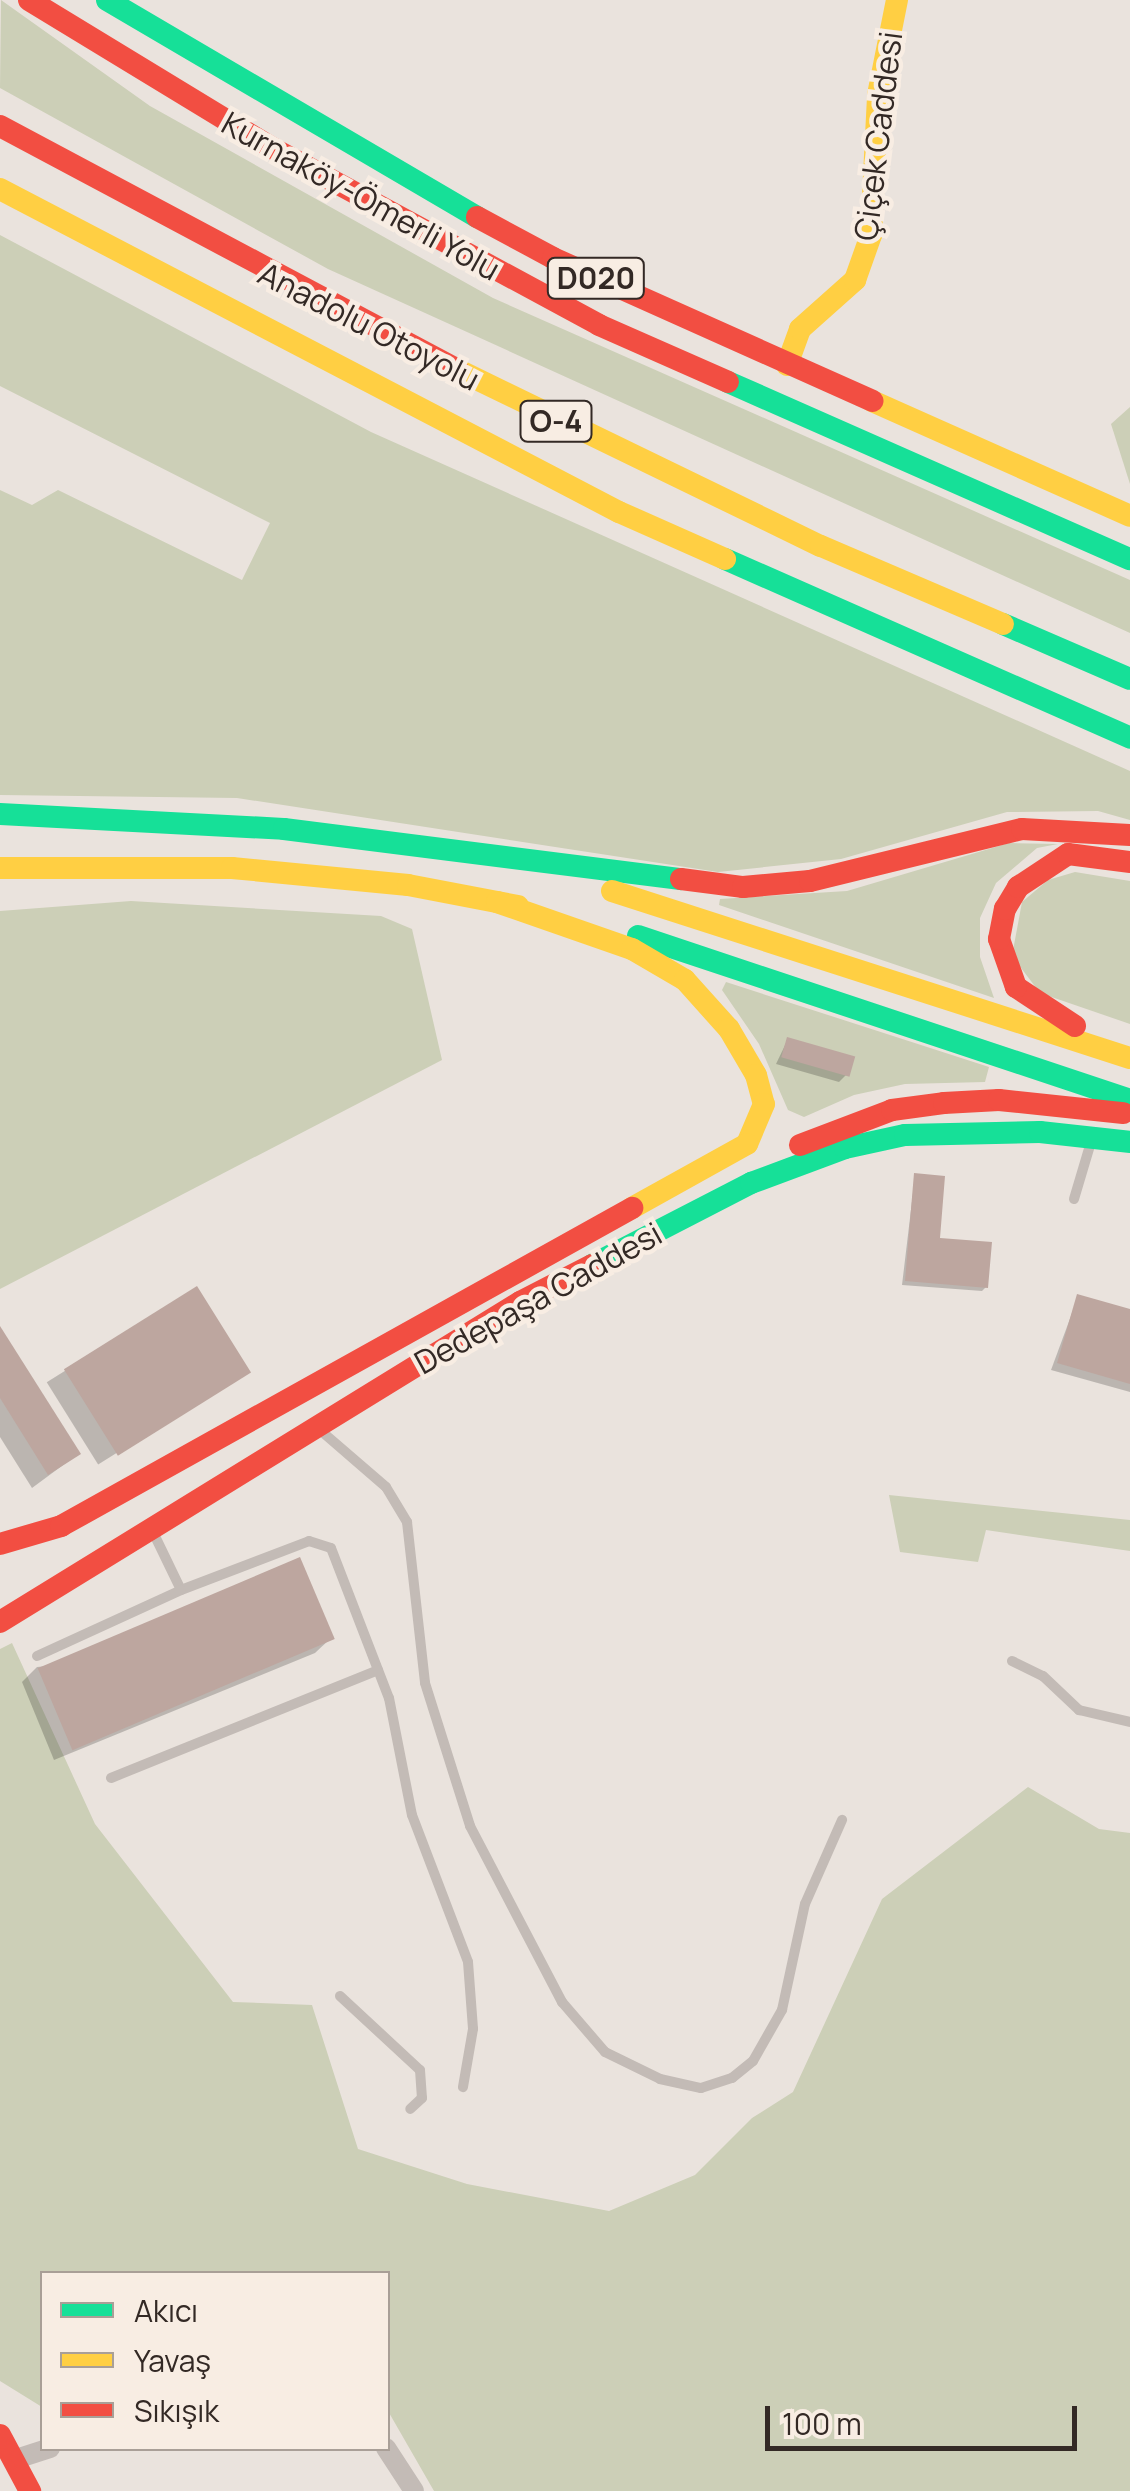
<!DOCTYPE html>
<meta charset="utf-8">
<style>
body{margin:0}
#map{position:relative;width:1130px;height:2491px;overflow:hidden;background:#eae3dd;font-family:Manrope,sans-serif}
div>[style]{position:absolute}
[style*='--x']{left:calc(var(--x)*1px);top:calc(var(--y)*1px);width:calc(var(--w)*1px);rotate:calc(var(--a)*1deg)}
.green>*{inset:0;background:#cccfb7}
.shadow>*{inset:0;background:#0003;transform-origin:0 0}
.building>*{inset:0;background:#bda69f;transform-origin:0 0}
.lane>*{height:10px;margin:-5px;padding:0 5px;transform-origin:5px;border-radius:5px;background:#c3bbb6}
.street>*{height:20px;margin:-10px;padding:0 10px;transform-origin:10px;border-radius:10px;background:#c3bbb6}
.fast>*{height:22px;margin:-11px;padding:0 11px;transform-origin:11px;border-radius:11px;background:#16e098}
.slow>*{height:22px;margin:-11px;padding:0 11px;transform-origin:11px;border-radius:11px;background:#ffcf43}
.jam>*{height:22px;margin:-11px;padding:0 11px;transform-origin:11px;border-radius:11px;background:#f24e42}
span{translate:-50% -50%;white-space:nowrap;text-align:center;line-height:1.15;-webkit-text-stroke:9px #f8ede3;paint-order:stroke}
.shield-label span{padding:2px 8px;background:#f8ede3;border:2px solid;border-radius:8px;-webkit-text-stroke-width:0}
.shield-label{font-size:30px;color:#332925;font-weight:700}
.street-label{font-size:32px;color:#332925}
.legend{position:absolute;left:40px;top:2271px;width:350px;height:180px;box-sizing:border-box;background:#f8ede3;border:2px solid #a99f97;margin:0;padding:12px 18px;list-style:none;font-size:30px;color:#332925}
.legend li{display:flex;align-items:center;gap:20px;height:50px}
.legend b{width:50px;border:2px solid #a99f97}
.scale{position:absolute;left:765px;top:2406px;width:312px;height:45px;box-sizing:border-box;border:5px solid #332925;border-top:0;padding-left:12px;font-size:30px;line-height:35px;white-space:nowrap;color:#332925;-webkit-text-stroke:8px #f8ede3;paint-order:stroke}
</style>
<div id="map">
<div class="green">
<div style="clip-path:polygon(1px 0,150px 106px,493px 298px,1130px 580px,1130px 633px,328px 269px,0 88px)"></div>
<div style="clip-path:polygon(0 235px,371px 432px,1130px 771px,1130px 820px,1098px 811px,1007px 812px,841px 859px,718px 872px,237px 798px,0 795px,0 490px,32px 505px,58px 490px,242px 580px,270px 523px,0 386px)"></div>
<div style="clip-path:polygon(1130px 407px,1130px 484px,1111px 424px)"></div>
<div style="clip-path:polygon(1009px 843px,1058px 844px,1037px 848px,996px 883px,980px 918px,980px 957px,994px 998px,719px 905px,720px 899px,847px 891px)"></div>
<div style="clip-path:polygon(1075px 872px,1130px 881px,1130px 1024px,1040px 993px,1012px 956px,1022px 902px,1048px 880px)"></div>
<div style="clip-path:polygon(131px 901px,381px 916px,412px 929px,442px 1060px,0 1289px,0 911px)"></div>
<div style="clip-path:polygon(726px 982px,989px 1067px,985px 1082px,905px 1084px,854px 1095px,804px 1117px,788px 1110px,759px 1044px,722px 990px)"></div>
<div style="clip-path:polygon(889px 1495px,1130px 1520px,1130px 1551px,986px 1530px,978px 1562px,900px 1552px)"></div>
<div style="clip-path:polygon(12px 1643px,95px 1824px,233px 2002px,312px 2005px,358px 2149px,467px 2184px,609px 2211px,695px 2175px,752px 2118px,793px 2092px,882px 1899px,1028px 1787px,1099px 1829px,1130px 1833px,1130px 2491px,434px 2491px,388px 2411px,388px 2274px,42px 2274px,42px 2407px,0 2381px,0 1649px)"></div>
</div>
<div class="shadow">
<div style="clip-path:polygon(788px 1039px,846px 1075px,839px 1082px,776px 1064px)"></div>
<div style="clip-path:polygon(915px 1176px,937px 1240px,986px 1287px,982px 1291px,902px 1285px)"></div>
<div style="left:196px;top:1289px;width:97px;height:176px;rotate:58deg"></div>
<div style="clip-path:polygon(1078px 1297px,1130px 1312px,1130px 1392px,1051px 1370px)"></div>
<div style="clip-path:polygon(0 1331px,78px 1454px,32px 1488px,0 1437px)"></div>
<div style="clip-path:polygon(331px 1638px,315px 1653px,54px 1760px,22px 1682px,37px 1667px)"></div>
</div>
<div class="building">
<div style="left:787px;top:1037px;width:71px;height:21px;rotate:16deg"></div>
<div style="clip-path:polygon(914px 1173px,945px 1176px,940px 1238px,992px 1242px,988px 1288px,905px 1281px)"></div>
<div style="left:197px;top:1286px;width:102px;height:157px;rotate:58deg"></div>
<div style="clip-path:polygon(1077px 1294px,1130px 1309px,1130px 1384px,1057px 1363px)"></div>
<div style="clip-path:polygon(0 1326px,81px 1454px,48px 1475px,0 1398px)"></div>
<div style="left:300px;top:1557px;width:89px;height:285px;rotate:67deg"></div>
</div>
<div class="lane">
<div style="--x:1074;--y:1199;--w:59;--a:-73.4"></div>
<div style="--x:320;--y:1430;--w:87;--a:40.8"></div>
<div style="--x:386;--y:1487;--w:41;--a:59"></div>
<div style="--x:407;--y:1522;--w:162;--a:83.6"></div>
<div style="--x:425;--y:1683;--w:150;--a:72.5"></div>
<div style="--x:470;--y:1826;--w:199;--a:62.4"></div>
<div style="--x:562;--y:2002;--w:66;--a:49.3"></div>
<div style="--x:605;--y:2052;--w:61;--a:26.1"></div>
<div style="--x:660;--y:2079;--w:42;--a:12.4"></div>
<div style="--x:701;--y:2088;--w:33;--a:-18"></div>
<div style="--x:732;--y:2078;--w:27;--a:-39"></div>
<div style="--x:753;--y:2061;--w:59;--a:-60.4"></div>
<div style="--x:782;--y:2010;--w:108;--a:-77.8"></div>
<div style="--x:805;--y:1904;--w:92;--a:-66.2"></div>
<div style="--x:153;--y:1532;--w:64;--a:64.2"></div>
<div style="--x:181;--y:1590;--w:137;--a:-20.9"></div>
<div style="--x:309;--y:1541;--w:23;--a:18"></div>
<div style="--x:331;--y:1548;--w:161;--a:68.9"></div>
<div style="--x:389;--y:1698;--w:119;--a:78.9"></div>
<div style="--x:412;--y:1815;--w:157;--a:69.1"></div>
<div style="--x:468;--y:1962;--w:67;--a:85.7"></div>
<div style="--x:473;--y:2029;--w:59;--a:99.8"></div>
<div style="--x:37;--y:1656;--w:158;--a:-24.6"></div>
<div style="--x:1012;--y:1661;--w:34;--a:26"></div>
<div style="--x:1043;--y:1676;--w:50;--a:43.4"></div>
<div style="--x:1079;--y:1710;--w:52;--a:13.2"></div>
<div style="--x:111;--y:1778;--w:288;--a:-22"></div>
<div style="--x:340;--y:1996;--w:109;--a:42.8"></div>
<div style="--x:420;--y:2070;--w:28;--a:86"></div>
<div style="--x:422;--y:2098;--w:16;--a:137"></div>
</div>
<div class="street">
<div style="--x:386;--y:2448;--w:51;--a:56.9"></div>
<div style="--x:13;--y:2460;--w:39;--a:-18"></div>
</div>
<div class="fast">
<div style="--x:107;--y:0;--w:429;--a:30.4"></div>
<div style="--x:728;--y:382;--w:439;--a:23.8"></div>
<div style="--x:725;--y:559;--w:443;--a:23.8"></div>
<div style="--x:1003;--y:624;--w:138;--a:23.4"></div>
<div style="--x:0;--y:814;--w:284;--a:3"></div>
<div style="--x:284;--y:829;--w:400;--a:7.2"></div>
<div style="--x:638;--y:936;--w:519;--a:18.43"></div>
<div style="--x:592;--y:1265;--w:179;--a:-27.3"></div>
<div style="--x:751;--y:1183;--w:100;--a:-20.4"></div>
<div style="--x:845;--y:1148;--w:61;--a:-12.2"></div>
<div style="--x:905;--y:1135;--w:135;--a:-1.3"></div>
<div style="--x:1040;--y:1132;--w:91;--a:6.3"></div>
</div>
<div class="slow">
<div style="--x:0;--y:189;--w:698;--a:27.56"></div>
<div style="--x:619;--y:512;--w:116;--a:23.9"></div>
<div style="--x:787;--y:365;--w:38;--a:-70"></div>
<div style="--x:800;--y:329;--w:74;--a:-41.7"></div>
<div style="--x:855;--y:280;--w:48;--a:-70.4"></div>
<div style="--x:871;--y:235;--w:140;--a:-87.1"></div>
<div style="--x:878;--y:95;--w:97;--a:-78.7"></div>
<div style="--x:458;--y:370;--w:403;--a:25.9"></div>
<div style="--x:821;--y:546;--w:198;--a:23.2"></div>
<div style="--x:872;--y:401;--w:282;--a:24"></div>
<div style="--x:0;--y:868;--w:232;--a:0"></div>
<div style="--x:232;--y:868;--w:177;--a:5.5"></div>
<div style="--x:408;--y:885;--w:112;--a:10.8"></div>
<div style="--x:612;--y:891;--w:544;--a:17.87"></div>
<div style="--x:497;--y:902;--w:143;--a:19.2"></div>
<div style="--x:632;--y:949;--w:61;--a:30.3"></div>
<div style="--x:685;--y:980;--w:66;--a:48.1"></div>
<div style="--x:729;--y:1029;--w:53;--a:59.6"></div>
<div style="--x:756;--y:1075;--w:30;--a:75"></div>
<div style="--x:764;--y:1104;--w:43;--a:113"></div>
<div style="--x:747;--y:1144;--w:132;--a:150.9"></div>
</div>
<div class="jam">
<div style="--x:29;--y:0;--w:285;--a:31.3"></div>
<div style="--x:272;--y:148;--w:372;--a:28.4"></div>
<div style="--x:599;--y:325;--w:141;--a:23.8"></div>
<div style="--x:0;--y:126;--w:519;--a:28.05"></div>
<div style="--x:477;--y:217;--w:86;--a:28.3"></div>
<div style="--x:553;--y:258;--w:350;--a:24.1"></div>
<div style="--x:681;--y:879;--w:63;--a:7.4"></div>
<div style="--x:743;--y:887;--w:67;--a:-5.1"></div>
<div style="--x:810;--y:881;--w:218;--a:-13.8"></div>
<div style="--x:1022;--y:829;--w:108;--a:3.2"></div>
<div style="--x:1075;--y:1026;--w:71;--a:-146.5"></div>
<div style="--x:1016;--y:987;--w:51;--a:-109.5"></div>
<div style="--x:999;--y:939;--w:31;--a:-79"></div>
<div style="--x:1005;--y:909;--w:26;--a:-59"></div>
<div style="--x:1018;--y:887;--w:60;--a:-33.4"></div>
<div style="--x:1068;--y:854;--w:63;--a:7.4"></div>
<div style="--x:800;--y:1145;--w:98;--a:-20.8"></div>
<div style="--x:892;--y:1110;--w:52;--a:-7.7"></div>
<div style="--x:944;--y:1103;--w:55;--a:-3.1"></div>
<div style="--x:999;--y:1100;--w:125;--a:6"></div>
<div style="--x:0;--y:1544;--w:64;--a:-16.4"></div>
<div style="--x:61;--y:1526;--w:654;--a:-29.11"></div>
<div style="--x:0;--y:1622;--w:611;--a:-31.61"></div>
<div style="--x:520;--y:1302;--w:81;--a:-27.2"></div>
<div style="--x:0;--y:2435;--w:64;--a:61.8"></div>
</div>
<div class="shield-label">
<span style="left:596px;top:278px">D020</span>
<span style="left:556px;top:421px">O-4</span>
</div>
<div class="street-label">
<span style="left:878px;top:136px;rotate:-83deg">Çiçek Caddesi</span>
<span style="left:361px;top:196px;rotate:29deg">Kurnaköy-Ömerli Yolu</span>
<span style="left:369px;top:326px;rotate:27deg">Anadolu Otoyolu</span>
<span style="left:538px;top:1298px;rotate:-29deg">Dedepaşa Caddesi</span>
</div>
<ul class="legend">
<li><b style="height:12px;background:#16e098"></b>Akıcı</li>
<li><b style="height:12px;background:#ffcf43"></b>Yavaş</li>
<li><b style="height:12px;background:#f24e42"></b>Sıkışık</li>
</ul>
<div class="scale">100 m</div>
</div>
